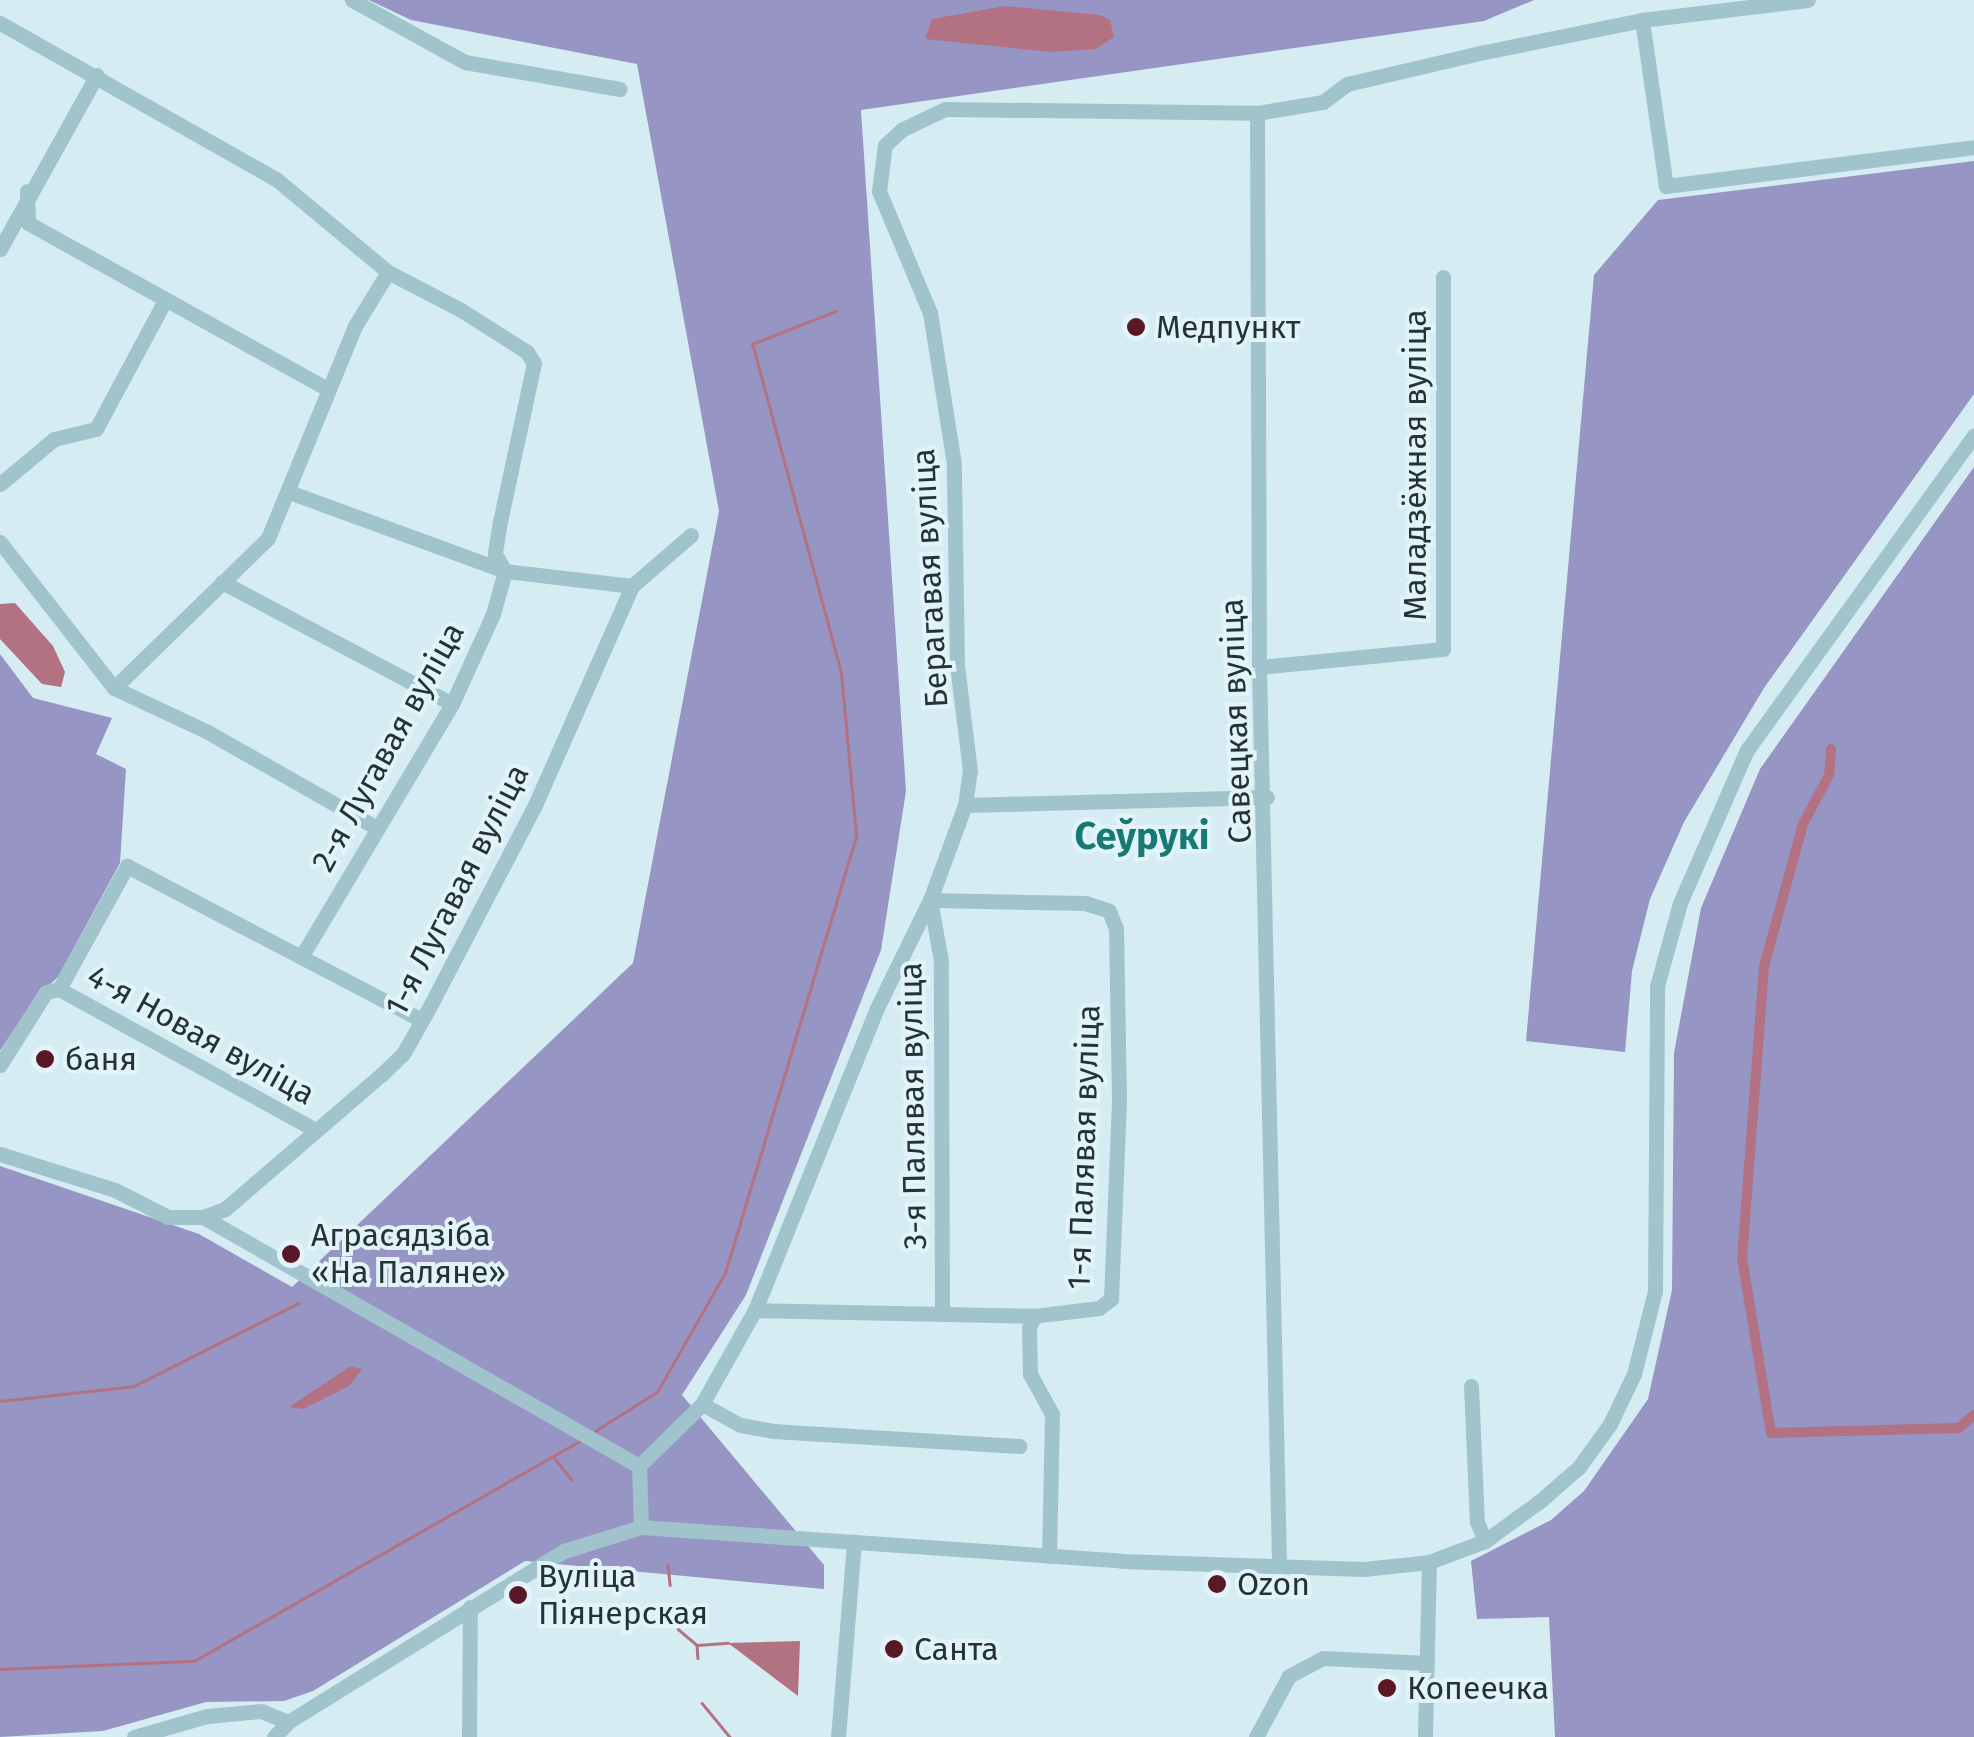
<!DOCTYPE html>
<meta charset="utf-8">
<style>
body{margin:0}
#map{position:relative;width:1974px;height:1737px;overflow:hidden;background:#d6ecf3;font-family:"Fira Sans",sans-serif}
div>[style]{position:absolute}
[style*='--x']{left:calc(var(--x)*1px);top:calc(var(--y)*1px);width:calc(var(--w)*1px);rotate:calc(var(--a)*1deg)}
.green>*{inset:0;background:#9795c3}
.water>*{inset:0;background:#b27281}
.stream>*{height:2.5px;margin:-1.25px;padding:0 1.25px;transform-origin:1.25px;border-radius:1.25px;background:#b27281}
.canal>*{height:10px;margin:-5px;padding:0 5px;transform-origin:5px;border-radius:5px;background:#b27281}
.minor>*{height:15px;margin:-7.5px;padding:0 7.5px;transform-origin:7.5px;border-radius:7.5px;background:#a1c4cc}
.dots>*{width:28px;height:28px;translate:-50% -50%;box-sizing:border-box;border:5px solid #e2f4fa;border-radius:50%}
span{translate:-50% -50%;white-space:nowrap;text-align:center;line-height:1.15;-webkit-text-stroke:8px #e2f4fa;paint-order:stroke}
.poi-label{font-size:32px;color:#243435}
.left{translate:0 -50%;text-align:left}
.street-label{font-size:32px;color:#243435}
.quarter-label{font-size:38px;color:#167974;font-weight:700}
</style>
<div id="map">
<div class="green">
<div style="clip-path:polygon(369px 0,1534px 0,1484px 21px,861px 110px,906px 791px,881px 950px,746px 1295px,682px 1395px,824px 1565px,824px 1589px,525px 1561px,313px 1691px,284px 1701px,206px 1702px,103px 1731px,0 1737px,0 1166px,199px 1234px,292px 1287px,633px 963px,719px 511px,637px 64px,411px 20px)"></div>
<div style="clip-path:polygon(1974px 161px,1974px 394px,1764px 688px,1684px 822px,1650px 899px,1632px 971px,1625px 1052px,1526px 1041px,1594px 275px,1658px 200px)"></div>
<div style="clip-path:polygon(1974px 467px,1974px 1737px,1555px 1737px,1549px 1617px,1477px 1619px,1471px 1561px,1551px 1520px,1584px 1491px,1648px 1399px,1672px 1290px,1674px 1053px,1701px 908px,1760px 769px)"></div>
<div style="clip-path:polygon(0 654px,33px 698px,112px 718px,96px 754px,126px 769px,120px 863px,58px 977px,35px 998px,0 1051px)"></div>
</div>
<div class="water">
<div style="clip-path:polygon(1005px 6px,1100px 15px,1110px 20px,1114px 37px,1096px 49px,1051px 52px,925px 39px,932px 19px)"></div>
<div style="clip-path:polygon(15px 603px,53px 646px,65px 672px,61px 687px,42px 684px,0 639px,0 604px)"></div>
<div style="clip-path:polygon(351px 1366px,362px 1369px,349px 1386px,303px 1409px,289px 1407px)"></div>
<div style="clip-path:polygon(800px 1641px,798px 1696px,728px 1643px)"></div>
</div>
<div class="stream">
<div style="--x:0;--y:1401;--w:135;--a:-6.4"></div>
<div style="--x:134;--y:1386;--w:184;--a:-26.8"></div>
<div style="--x:595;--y:1431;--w:73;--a:-32.2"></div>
<div style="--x:657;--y:1392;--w:137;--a:-60.3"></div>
<div style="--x:725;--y:1273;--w:457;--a:-73.3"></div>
<div style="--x:856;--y:835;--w:163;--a:-95.3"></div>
<div style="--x:841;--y:673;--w:341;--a:-105.1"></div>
<div style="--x:752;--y:344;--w:90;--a:-21.4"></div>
<div style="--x:555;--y:1459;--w:27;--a:51"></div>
<div style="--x:668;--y:1565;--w:20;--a:84"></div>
<div style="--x:678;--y:1629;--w:25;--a:40"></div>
<div style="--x:697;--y:1645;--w:31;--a:-4"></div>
<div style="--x:697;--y:1645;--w:13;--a:86"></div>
<div style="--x:0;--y:1669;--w:194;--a:-2.4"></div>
<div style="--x:194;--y:1661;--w:444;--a:-29.7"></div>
<div style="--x:702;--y:1703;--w:44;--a:50.5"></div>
</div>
<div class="canal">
<div style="--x:1831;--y:749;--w:26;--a:94"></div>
<div style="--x:1829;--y:775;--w:55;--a:118"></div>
<div style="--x:1803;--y:824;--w:148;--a:105.3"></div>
<div style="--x:1764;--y:967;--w:292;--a:94.3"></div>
<div style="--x:1742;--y:1258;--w:177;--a:80.6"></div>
<div style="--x:1771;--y:1433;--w:188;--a:-1.5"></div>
<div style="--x:1959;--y:1428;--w:20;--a:-41"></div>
</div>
<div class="minor">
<div style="--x:352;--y:0;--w:129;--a:28.8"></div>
<div style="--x:465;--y:62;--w:157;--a:9.9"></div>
<div style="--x:1642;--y:20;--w:168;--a:81.8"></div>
<div style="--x:1666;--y:186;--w:310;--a:-7.2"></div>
<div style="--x:0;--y:23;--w:317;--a:29.5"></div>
<div style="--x:276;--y:179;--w:146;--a:39.7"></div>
<div style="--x:388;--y:272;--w:82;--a:27.5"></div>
<div style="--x:461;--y:310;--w:78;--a:32.5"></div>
<div style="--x:527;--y:352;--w:13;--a:58"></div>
<div style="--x:534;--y:363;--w:162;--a:102.1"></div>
<div style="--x:500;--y:521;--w:33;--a:99"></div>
<div style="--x:495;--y:554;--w:20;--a:60"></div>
<div style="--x:505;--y:571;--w:45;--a:105.6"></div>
<div style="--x:493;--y:614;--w:99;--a:114.5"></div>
<div style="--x:452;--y:704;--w:291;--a:120.8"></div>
<div style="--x:1257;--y:113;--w:554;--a:89.79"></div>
<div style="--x:1259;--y:667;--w:898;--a:88.72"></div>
<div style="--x:27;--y:191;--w:32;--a:88"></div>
<div style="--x:28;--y:223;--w:343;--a:29"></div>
<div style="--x:0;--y:249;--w:199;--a:-60.9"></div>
<div style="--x:0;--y:484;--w:70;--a:-39.8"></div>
<div style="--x:54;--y:439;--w:43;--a:-13.4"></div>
<div style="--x:96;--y:429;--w:144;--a:-61.8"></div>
<div style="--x:289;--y:492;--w:230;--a:20.1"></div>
<div style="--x:505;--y:571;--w:128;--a:6.7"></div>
<div style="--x:0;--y:542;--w:185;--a:52"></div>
<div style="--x:114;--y:688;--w:215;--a:-44.2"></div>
<div style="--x:268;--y:538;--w:229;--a:-67.7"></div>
<div style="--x:355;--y:326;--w:63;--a:-58.6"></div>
<div style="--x:222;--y:582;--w:260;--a:27.9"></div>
<div style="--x:1259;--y:667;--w:185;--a:-5.6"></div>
<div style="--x:1443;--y:649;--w:372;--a:-90"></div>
<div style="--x:114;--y:688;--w:102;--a:25.1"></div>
<div style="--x:206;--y:731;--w:194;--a:29.6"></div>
<div style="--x:965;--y:805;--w:302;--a:-1.5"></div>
<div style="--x:59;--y:989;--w:293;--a:28.8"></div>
<div style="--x:0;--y:1065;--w:86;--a:-57.8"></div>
<div style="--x:46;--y:992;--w:13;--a:-13"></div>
<div style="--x:59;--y:989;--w:141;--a:-61.1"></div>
<div style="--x:127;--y:866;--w:332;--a:27.6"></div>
<div style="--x:0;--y:1154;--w:121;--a:17.4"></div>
<div style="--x:115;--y:1190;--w:59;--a:27"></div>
<div style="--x:168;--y:1217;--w:35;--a:0"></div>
<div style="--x:203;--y:1217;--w:23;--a:-20"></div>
<div style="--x:225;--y:1209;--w:206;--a:-40.7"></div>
<div style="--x:381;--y:1075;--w:30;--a:-44"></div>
<div style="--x:403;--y:1054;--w:55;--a:-60.6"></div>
<div style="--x:430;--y:1006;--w:227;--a:-62.4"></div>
<div style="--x:535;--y:805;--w:240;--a:-66.1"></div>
<div style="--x:632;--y:586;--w:78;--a:-40.8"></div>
<div style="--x:203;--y:1217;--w:502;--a:29.73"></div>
<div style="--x:639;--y:1466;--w:61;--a:88.1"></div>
<div style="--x:755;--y:1310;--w:279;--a:1.2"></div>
<div style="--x:942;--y:1312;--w:351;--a:-90.2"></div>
<div style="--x:941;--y:961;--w:62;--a:-100.2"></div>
<div style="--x:930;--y:900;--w:155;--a:1.1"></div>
<div style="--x:1085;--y:903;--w:25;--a:18"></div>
<div style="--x:1109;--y:911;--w:18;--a:68"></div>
<div style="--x:1116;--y:928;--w:172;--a:89"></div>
<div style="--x:1119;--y:1100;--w:199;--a:92.3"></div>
<div style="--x:1111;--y:1299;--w:15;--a:143"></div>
<div style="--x:1099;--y:1308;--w:65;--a:173"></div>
<div style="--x:1034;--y:1316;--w:13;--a:113"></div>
<div style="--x:1029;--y:1328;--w:46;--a:88.8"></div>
<div style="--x:1030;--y:1374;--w:46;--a:61.2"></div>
<div style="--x:1052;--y:1414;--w:142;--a:91.2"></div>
<div style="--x:1471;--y:1386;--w:136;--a:87.5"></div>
<div style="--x:1477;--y:1522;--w:21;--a:67"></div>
<div style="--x:702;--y:1404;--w:43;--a:28.9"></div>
<div style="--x:740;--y:1425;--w:34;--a:10"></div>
<div style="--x:773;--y:1431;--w:247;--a:3.5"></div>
<div style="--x:639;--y:1466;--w:88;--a:-44.5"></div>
<div style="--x:702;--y:1404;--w:108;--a:-60.6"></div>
<div style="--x:755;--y:1310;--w:323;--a:-68"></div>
<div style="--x:876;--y:1010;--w:123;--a:-63.9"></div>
<div style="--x:930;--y:900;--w:101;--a:-69.8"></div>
<div style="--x:965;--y:805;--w:34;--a:-82"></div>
<div style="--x:970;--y:771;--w:107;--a:-97"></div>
<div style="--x:957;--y:665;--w:201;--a:-90.9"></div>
<div style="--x:954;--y:464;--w:153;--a:-99"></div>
<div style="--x:930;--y:313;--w:132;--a:-112.7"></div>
<div style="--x:879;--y:191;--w:46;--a:-82.6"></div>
<div style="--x:885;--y:145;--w:24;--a:-42"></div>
<div style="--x:903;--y:129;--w:47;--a:-25.5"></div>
<div style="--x:945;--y:109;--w:312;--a:0.7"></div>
<div style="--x:1257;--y:113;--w:67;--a:-9.5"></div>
<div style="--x:1323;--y:102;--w:30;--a:-37"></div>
<div style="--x:1347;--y:84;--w:142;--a:-13.1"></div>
<div style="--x:1485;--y:52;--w:160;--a:-11.5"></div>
<div style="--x:1642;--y:20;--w:167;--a:-6.9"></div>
<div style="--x:134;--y:1737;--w:76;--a:-16"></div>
<div style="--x:207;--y:1716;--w:54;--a:-5.3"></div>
<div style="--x:261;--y:1711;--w:29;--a:22"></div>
<div style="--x:274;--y:1737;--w:21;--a:-47"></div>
<div style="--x:288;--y:1722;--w:325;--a:-31.8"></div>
<div style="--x:564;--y:1551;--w:81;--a:-17.3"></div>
<div style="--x:641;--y:1527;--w:482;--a:4"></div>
<div style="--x:1122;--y:1561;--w:242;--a:1.9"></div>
<div style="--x:1364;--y:1569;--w:65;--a:-6.1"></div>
<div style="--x:1429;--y:1562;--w:60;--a:-20.6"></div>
<div style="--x:1485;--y:1541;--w:68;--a:-36"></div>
<div style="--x:1540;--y:1501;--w:52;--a:-41.1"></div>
<div style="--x:1579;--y:1467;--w:53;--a:-54.2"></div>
<div style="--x:1610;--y:1424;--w:55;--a:-64.4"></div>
<div style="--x:1634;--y:1374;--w:86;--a:-75.8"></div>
<div style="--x:1655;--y:1291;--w:305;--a:-89.6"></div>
<div style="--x:1657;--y:986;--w:86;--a:-74.5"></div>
<div style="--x:1680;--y:903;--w:167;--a:-66.4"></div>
<div style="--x:1747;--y:750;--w:388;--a:-54.2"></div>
<div style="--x:469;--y:1737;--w:130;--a:-89.6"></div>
<div style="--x:838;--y:1737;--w:196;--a:-85.3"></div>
<div style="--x:1256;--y:1737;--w:69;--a:-61.6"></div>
<div style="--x:1289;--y:1676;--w:38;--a:-28"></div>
<div style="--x:1323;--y:1658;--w:104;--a:2.8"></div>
<div style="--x:1425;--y:1737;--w:175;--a:-88.7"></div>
</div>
<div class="dots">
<div style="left:1136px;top:327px;background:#5a1725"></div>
<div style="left:45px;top:1059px;background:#5a1725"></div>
<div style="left:291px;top:1254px;background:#5a1725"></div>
<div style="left:1217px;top:1584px;background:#5a1725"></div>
<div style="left:518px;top:1595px;background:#5a1725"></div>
<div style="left:894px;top:1649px;background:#5a1725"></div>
<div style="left:1387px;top:1688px;background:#5a1725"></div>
</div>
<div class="poi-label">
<span class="left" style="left:1156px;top:327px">Медпункт</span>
<span class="left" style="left:65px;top:1059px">баня</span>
<span class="left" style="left:311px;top:1254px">Аграсядзіба<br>«На Паляне»</span>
<span class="left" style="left:538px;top:1595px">Вуліца<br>Піянерская</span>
<span class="left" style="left:1237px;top:1584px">Ozon</span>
<span class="left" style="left:914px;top:1649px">Санта</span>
<span class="left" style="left:1407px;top:1688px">Копеечка</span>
</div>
<div class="street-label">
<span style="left:1415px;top:465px;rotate:-90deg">Маладзёжная вуліца</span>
<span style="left:930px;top:578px;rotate:-93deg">Берагавая вуліца</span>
<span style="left:1236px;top:721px;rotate:-92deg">Савецкая вуліца</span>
<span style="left:388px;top:747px;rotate:-61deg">2-я Лугавая вуліца</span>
<span style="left:457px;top:890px;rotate:-63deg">1-я Лугавая вуліца</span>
<span style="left:201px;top:1035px;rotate:29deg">4-я Новая вуліца</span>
<span style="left:913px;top:1106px;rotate:-91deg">3-я Палявая вуліца</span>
<span style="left:1084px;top:1147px;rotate:-88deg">1-я Палявая вуліца</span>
</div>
<div class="quarter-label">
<span style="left:1142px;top:837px">Сеўрукі</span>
</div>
</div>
